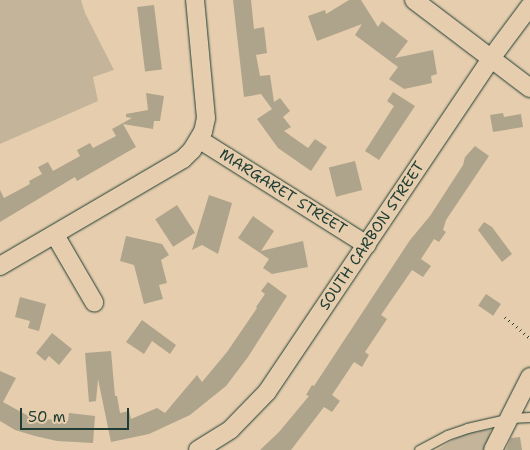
<!DOCTYPE html>
<style>
body{margin:0}
#map{position:relative;width:530px;height:450px;overflow:hidden;background:#e5cdad;font-family:"Shantell Sans",sans-serif}
div>[style]{position:absolute}
[style*='--x']{left:calc(var(--x)*1px);top:calc(var(--y)*1px);width:calc(var(--w)*1px);rotate:calc(var(--a)*1deg)}
.green>*{inset:0;background:#c4b59a}
.building>*{inset:0;background:#aea48b;transform-origin:0 0}
.path>*{height:2.5px;margin-top:-1.25px;transform-origin:0;background:repeating-linear-gradient(90deg,#1f3d34 0 1px,transparent 0 5px)}
.roads{filter:drop-shadow(0 0 1px #1f3d34) drop-shadow(0 0 1px #1f3d34)}
.service>*{height:9px;margin:-4.5px;padding:0 4.5px;transform-origin:4.5px;border-radius:4.5px;background:#e5cdad}
.minor>*{height:18px;margin:-9px;padding:0 9px;transform-origin:9px;border-radius:9px;background:#e5cdad}
span{translate:-50% -50%;white-space:nowrap;text-align:center;line-height:1.15;-webkit-text-stroke:4.5px #e5cdad;paint-order:stroke}
.street-label{font-size:15px;color:#1f3d34}
.scale{position:absolute;left:20px;top:408px;width:109px;height:22px;box-sizing:border-box;border:2px solid #1f3d34;border-top:0;padding-left:6px;font-size:15px;line-height:18px;white-space:nowrap;color:#1f3d34;-webkit-text-stroke:4px #e5cdad;paint-order:stroke}
</style>
<div id="map">
<div class="green">
<div style="clip-path:polygon(0 0,81px 0,85px 13px,114px 70px,93px 77px,98px 101px,0 144px)"></div>
<div style="clip-path:polygon(491px 429px,486px 450px,437px 450px,462px 434px)"></div>
</div>
<div class="building">
<div style="clip-path:polygon(233px 0,251px 0,254px 29px,264px 27px,267px 53px,256px 55px,260px 76px,270px 75px,274px 102px,280px 98px,290px 111px,283px 117px,291px 127px,284px 131px,308px 148px,315px 139px,327px 147px,311px 171px,278px 148px,257px 119px,272px 109px,261px 94px,244px 97px)"></div>
<div style="clip-path:polygon(349px 0,361px 0,378px 27px,382px 21px,408px 41px,395px 58px,433px 50px,437px 74px,431px 76px,432px 83px,404px 89px,389px 79px,398px 67px,355px 35px,362px 24px,317px 41px,308px 16px,325px 10px,326px 14px)"></div>
<div style="left:154px;top:5px;width:65px;height:17px;rotate:83deg"></div>
<div style="clip-path:polygon(393px 92px,415px 106px,379px 160px,365px 151px,394px 106px,387px 101px)"></div>
<div style="clip-path:polygon(146px 93px,164px 96px,160px 121px,154px 121px,153px 129px,123px 124px,136px 147px,77px 181px,75px 177px,0 222px,0 190px,4px 198px,30px 184px,29px 181px,42px 174px,38px 167px,48px 162px,53px 171px,80px 156px,77px 150px,90px 143px,93px 148px,116px 136px,112px 129px,132px 118px,126px 117px,126px 114px,148px 110px)"></div>
<div style="clip-path:polygon(503px 113px,504px 117px,521px 114px,523px 127px,493px 132px,490px 115px)"></div>
<div style="clip-path:polygon(475px 146px,489px 156px,446px 220px,443px 230px,446px 232px,439px 242px,434px 239px,421px 259px,431px 266px,423px 277px,412px 270px,381px 315px,387px 319px,365px 352px,369px 355px,362px 367px,354px 362px,332px 395px,340px 401px,332px 412px,324px 407px,291px 450px,260px 450px,279px 432px,309px 396px,306px 395px,312px 385px,314px 386px,410px 240px,430px 216px,463px 165px,465px 157px)"></div>
<div style="left:355px;top:161px;width:30px;height:27px;rotate:76deg"></div>
<div style="clip-path:polygon(209px 195px,232px 203px,218px 254px,202px 245px,192px 250px)"></div>
<div style="left:177px;top:205px;width:33px;height:26px;rotate:57deg"></div>
<div style="clip-path:polygon(253px 216px,274px 231px,261px 251px,303px 241px,308px 267px,272px 274px,263px 268px,269px 259px,238px 238px)"></div>
<div style="clip-path:polygon(484px 222px,492px 227px,512px 254px,502px 262px,478px 230px)"></div>
<div style="clip-path:polygon(126px 236px,162px 244px,169px 255px,161px 260px,167px 283px,159px 285px,163px 299px,144px 304px,134px 265px,120px 261px)"></div>
<div style="clip-path:polygon(268px 282px,287px 296px,248px 357px,226px 386px,190px 415px,149px 434px,111px 442px,98px 379px,96px 401px,89px 402px,85px 353px,111px 351px,115px 396px,117px 396px,120px 413px,129px 411px,131px 419px,157px 408px,165px 413px,197px 375px,202px 382px,227px 352px,257px 308px,256px 307px,265px 294px,261px 291px)"></div>
<div style="left:486px;top:294px;width:18px;height:14px;rotate:34deg"></div>
<div style="clip-path:polygon(20px 297px,46px 304px,39px 331px,28px 328px,30px 321px,15px 317px)"></div>
<div style="clip-path:polygon(142px 320px,176px 345px,170px 354px,152px 341px,144px 354px,126px 342px)"></div>
<div style="clip-path:polygon(52px 333px,72px 349px,59px 365px,49px 356px,45px 361px,36px 353px)"></div>
<div style="clip-path:polygon(0 371px,16px 378px,3px 402px,32px 418px,68px 421px,69px 413px,95px 416px,93px 443px,57px 441px,35px 436px,15px 430px,0 421px)"></div>
<div style="clip-path:polygon(520px 437px,522px 450px,506px 450px,511px 438px)"></div>
</div>
<div class="path">
<div style="--x:505;--y:317;--w:33;--a:40"></div>
</div>
<div class="roads">
<div class="service">
<div style="--x:419;--y:450;--w:32;--a:-28"></div>
<div style="--x:447;--y:435;--w:21;--a:-19"></div>
<div style="--x:467;--y:428;--w:44;--a:-13.1"></div>
<div style="--x:510;--y:418;--w:20;--a:-3"></div>
</div>
<div class="minor">
<div style="--x:414;--y:0;--w:146;--a:37.2"></div>
<div style="--x:200;--y:140;--w:197;--a:32.2"></div>
<div style="--x:55;--y:235;--w:78;--a:59.8"></div>
<div style="--x:0;--y:266;--w:212;--a:-30.3"></div>
<div style="--x:183;--y:159;--w:13;--a:-45"></div>
<div style="--x:192;--y:150;--w:21;--a:-59"></div>
<div style="--x:203;--y:132;--w:14;--a:-78"></div>
<div style="--x:206;--y:118;--w:119;--a:-95.3"></div>
<div style="--x:198;--y:450;--w:39;--a:-32"></div>
<div style="--x:231;--y:429;--w:52;--a:-45.8"></div>
<div style="--x:267;--y:392;--w:404;--a:-56.1"></div>
<div style="--x:492;--y:57;--w:64;--a:-53.3"></div>
<div style="--x:493;--y:450;--w:82;--a:-63.1"></div>
</div>
</div>
<div class="street-label">
<span style="left:283px;top:192px;rotate:32deg">MARGARET STREET</span>
<span style="left:372px;top:236px;rotate:-56deg">SOUTH CARBON STREET</span>
</div>
<div class="scale">50 m</div>
</div>
